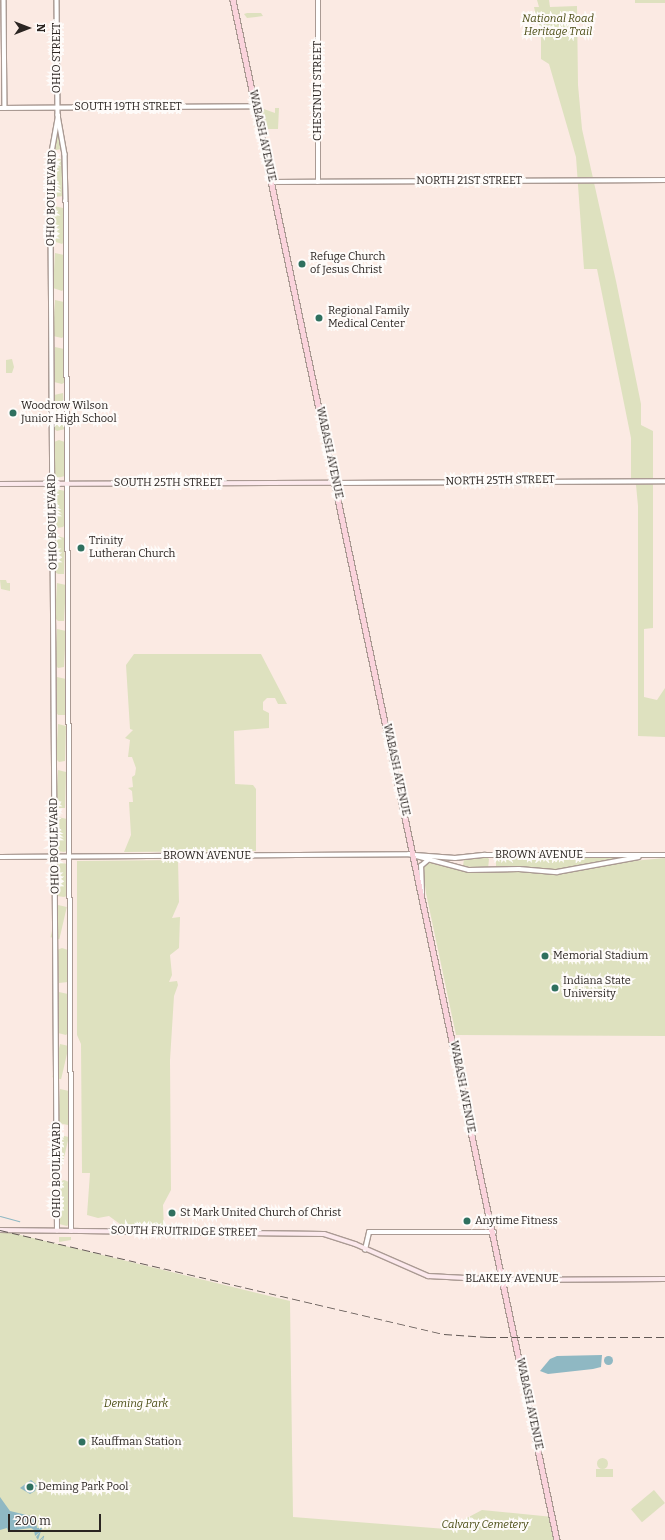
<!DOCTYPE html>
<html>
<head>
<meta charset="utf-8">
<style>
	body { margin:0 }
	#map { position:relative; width:665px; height:1540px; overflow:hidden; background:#fbeae3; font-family:Bitter,serif }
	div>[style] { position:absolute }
	.green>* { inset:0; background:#dee1bf; transform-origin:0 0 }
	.round { border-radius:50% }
	.water>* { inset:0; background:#8fb8c3 }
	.stream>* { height:1px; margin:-0.5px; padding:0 0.5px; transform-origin:0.5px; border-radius:0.5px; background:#8fb8c3 }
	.roads { filter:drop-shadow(1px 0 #aa9a93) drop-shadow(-1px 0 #aa9a93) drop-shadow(0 1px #aa9a93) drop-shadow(0 -1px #aa9a93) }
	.tertiary>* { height:3.5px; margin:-1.75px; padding:0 1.75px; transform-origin:1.75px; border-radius:1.75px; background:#fff }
	.secondary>* { height:4px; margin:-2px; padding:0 2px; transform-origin:2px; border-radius:2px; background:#fce9ed }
	.primary>* { height:4.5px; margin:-2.25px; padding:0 2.25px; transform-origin:2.25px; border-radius:2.25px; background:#fad3dc }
	.rail>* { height:1px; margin-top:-0.5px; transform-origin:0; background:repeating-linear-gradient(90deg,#615854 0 8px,transparent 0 12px) }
	.dots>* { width:11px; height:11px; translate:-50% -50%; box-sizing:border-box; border:2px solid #fefbf9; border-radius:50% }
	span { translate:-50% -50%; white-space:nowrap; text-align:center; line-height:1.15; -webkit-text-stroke:4px #fefbf9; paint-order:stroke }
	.park-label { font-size:11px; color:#4a4c14; font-style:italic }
	.street-label { font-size:11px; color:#2b2522 }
	.poi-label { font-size:11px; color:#2b2522 }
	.left { translate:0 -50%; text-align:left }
	.north { position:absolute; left:8px; top:8px; width:40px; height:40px; -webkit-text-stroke:3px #fefbf9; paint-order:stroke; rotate:90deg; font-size:11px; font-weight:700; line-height:16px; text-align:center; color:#2b2522 }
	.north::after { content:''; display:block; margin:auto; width:14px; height:18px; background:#2b2522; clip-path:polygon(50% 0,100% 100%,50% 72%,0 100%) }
	.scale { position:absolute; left:8px; top:1514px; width:93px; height:18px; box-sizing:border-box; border:2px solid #2b2522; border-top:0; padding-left:5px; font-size:12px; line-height:14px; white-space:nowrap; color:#2b2522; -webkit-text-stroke:3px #fefbf9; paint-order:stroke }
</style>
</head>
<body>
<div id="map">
	<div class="green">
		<div style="clip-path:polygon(537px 0,549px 0,550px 7px,577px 6px,578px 85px,582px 129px,616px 281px,641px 404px,641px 425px,653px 431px,653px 628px,644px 629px,644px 697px,657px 700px,665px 688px,665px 737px,638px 736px,638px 506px,636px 485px,631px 481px,631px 438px,597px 269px,584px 269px,576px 157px,549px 64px,541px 59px,541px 38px,534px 7px,539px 7px)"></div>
		<div style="left:635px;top:0;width:30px;height:3px"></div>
		<div style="clip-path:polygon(247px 13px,261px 13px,263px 16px,247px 18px,244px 14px)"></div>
		<div style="clip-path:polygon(261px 108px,275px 113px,275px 108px,279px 108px,278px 129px,266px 129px)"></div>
		<div style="clip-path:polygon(58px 133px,61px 149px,56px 150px,54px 147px)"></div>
		<div style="clip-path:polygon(61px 159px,63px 164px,64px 196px,55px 197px,52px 194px,52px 160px)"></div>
		<div style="clip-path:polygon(54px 206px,63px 208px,64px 242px,62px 244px,53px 241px)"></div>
		<div style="clip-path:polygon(55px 253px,64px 255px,64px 289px,62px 291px,53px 288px)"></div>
		<div style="clip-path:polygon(55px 300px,64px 302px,64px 336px,62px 338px,53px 336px)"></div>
		<div style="clip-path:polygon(55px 347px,64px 349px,65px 382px,62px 384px,54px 382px)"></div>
		<div style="clip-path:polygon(12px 359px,14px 367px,12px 373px,6px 373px,6px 360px)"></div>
		<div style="clip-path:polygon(63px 393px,65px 429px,57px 431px,54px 429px,54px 395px)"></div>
		<div style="clip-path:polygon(59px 440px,65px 442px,65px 476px,57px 478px,54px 476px,54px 442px)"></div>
		<div style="clip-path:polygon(56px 489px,65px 491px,65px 525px,63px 527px,57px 528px,54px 525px)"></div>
		<div style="clip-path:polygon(57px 536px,65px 538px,64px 574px,58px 574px,55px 572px)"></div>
		<div style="clip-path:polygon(0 580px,6px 580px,7px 583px,10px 583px,10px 591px,1px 589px)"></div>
		<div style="clip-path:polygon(57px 583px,66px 585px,64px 621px,58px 621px,55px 618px)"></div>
		<div style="clip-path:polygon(57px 629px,66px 631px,64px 667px,58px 668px,55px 665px)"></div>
		<div style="clip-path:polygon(134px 654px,261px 654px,287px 704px,278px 704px,275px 698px,267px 698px,263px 702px,263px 710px,269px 713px,269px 728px,234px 731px,235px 784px,253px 785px,256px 789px,256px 851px,124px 852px,131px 835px,129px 802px,133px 802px,132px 791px,128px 788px,133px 787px,132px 777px,135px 775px,136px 768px,132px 757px,128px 757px,130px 740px,125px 738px,133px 730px,130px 729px,126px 665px)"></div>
		<div style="clip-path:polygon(57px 677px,66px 679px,65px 715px,58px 715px,56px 712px)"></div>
		<div style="clip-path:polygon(58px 724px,66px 726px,65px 761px,59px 762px,56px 759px)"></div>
		<div style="clip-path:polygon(58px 770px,66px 772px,65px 808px,59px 808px,56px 805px)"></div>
		<div style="clip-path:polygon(58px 817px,67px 819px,67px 851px,64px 852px,57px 851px)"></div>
		<div style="clip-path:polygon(496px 856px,637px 856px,554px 871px,496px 868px)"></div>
		<div style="clip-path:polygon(487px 857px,489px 859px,488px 869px,463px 866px,464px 859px)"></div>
		<div style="clip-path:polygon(665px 858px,665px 1036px,456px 1035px,426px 893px,423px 870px,426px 862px,431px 861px,479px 872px,518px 870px,558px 874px,622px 862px)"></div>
		<div style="clip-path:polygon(178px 860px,179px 902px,172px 918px,180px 917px,179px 948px,170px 955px,172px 975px,169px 982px,177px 981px,178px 985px,174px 996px,170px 1060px,171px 1190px,163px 1205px,164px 1228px,133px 1228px,120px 1224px,109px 1216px,98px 1218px,87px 1215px,90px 1173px,82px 1173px,81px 1044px,77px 1035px,77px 861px)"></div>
		<div style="clip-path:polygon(58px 862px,67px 864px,67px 896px,64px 897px,57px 896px)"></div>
		<div style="left:58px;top:905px;width:9px;height:33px;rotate:13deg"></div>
		<div style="clip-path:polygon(62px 948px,68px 950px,68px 982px,59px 983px,57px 950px)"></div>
		<div style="clip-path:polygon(59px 992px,68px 994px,68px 1033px,66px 1035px,58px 1033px)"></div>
		<div style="left:60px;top:1044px;width:9px;height:34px;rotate:13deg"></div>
		<div style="clip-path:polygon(60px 1089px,69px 1091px,68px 1125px,58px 1123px)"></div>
		<div style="left:60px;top:1135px;width:9px;height:34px;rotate:13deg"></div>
		<div style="clip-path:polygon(64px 1180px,69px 1182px,70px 1223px,67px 1226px,59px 1224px,59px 1182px)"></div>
		<div style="clip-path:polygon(0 1230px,290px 1301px,293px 1517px,446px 1529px,482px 1510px,553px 1517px,556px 1540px,0 1540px)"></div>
		<div style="clip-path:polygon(59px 1237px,71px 1237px,71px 1240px,59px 1242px)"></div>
		<div class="round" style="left:596.5px;top:1457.5px;width:11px;height:11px"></div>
		<div style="left:596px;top:1469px;width:17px;height:8px"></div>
		<div style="left:654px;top:1490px;width:17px;height:30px;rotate:50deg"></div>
	</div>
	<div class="water">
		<div style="clip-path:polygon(602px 1355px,601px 1367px,593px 1369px,548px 1374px,540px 1371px,550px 1359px,557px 1356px)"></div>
		<div class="round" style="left:603.5px;top:1355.5px;width:9px;height:9px"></div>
		<div style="clip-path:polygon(31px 1480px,37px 1485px,35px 1491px,30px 1494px,20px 1488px)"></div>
		<div style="clip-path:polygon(0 1497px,10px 1511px,35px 1517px,37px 1528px,42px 1528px,38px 1540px,36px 1537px,40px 1532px,35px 1536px,34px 1530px,31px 1528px,8px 1531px,7px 1528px,0 1530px)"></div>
	</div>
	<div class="stream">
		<div style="left:0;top:1216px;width:20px;rotate:15deg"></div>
		<div style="left:39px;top:1540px;width:6px;rotate:-45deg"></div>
		<div style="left:43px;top:1536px;width:4px;rotate:104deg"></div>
	</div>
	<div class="roads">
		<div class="tertiary">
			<div style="left:4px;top:0;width:108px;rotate:89.5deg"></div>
			<div style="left:57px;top:0;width:115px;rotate:89.5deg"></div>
			<div style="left:58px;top:115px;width:40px;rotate:80deg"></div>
			<div style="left:65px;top:154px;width:47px;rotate:88.8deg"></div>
			<div style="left:66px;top:201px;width:1030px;rotate:89.67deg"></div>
			<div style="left:318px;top:0;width:182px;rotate:90deg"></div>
			<div style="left:0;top:108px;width:256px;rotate:-0.4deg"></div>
			<div style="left:272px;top:182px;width:393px;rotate:-0.3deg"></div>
			<div style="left:335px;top:483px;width:330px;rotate:-0.3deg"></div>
			<div style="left:415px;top:855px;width:40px;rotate:4.3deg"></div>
			<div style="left:455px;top:858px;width:30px;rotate:-6deg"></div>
			<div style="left:485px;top:855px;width:180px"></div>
			<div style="left:0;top:857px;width:409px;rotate:-0.4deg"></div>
			<div style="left:409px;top:854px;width:62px;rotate:14.9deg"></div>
			<div style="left:469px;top:870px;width:50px;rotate:-1.1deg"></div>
			<div style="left:519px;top:869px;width:38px;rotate:5deg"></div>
			<div style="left:557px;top:872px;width:83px;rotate:-10.4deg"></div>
			<div style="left:422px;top:893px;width:27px;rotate:-92deg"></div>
			<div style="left:421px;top:866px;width:11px;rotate:-41deg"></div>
			<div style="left:57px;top:1231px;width:1070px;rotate:-90.37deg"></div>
			<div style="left:50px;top:161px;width:46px;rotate:-79.9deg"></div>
			<div style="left:365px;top:1250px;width:18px;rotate:-77deg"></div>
			<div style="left:369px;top:1232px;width:125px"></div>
		</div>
		<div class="secondary">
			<div style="left:0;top:484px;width:335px;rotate:-0.2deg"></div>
			<div style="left:0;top:1230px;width:324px;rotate:0.7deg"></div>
			<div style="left:324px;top:1234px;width:33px;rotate:18deg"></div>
			<div style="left:355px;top:1244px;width:80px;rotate:23.7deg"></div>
			<div style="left:428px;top:1276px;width:76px;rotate:3deg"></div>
			<div style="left:504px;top:1280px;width:161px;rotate:-0.4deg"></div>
		</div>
		<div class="primary">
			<div style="left:233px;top:0;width:1574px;rotate:78.12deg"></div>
		</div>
	</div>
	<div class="rail">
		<div style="left:0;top:1230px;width:456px;rotate:13.2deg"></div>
		<div style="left:444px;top:1334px;width:44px;rotate:3.9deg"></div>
		<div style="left:488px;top:1337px;width:177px"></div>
	</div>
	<div class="dots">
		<div style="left:302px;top:264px;background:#2f705f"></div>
		<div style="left:319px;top:318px;background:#2f705f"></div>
		<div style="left:13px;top:413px;background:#2f705f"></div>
		<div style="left:81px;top:548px;background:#2f705f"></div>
		<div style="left:545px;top:956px;background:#2f705f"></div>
		<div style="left:555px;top:988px;background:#2f705f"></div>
		<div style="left:172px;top:1213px;background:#2f705f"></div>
		<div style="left:467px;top:1221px;background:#2f705f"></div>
		<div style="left:82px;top:1442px;background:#2f705f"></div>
		<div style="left:30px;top:1487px;background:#2f705f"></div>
	</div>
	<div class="park-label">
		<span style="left:558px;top:26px">National Road<br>Heritage Trail</span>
		<span style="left:136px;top:1404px">Deming Park</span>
		<span style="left:485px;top:1525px">Calvary Cemetery</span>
	</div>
	<div class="street-label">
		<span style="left:57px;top:58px;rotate:-90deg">OHIO STREET</span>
		<span style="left:318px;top:91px;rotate:-90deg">CHESTNUT STREET</span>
		<span style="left:128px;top:107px">SOUTH 19TH STREET</span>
		<span style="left:262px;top:136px;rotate:78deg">WABASH AVENUE</span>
		<span style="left:469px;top:181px">NORTH 21ST STREET</span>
		<span style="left:52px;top:198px;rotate:-89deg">OHIO BOULEVARD</span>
		<span style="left:329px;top:453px;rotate:78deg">WABASH AVENUE</span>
		<span style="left:500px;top:481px;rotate:-1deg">NORTH 25TH STREET</span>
		<span style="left:168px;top:483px">SOUTH 25TH STREET</span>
		<span style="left:53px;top:522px;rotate:-91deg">OHIO BOULEVARD</span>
		<span style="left:396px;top:770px;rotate:78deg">WABASH AVENUE</span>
		<span style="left:55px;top:846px;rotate:-91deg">OHIO BOULEVARD</span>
		<span style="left:539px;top:855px">BROWN AVENUE</span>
		<span style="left:207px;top:856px">BROWN AVENUE</span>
		<span style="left:462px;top:1087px;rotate:79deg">WABASH AVENUE</span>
		<span style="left:57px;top:1170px;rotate:-90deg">OHIO BOULEVARD</span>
		<span style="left:184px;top:1232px;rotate:1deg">SOUTH FRUITRIDGE STREET</span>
		<span style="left:512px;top:1279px">BLAKELY AVENUE</span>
		<span style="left:529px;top:1404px;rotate:78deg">WABASH AVENUE</span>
	</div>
	<div class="poi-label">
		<span class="left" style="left:310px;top:264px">Refuge Church<br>of Jesus Christ</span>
		<span class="left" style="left:328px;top:318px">Regional Family<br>Medical Center</span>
		<span class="left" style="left:21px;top:413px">Woodrow Wilson<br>Junior High School</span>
		<span class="left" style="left:89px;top:548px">Trinity<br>Lutheran Church</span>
		<span class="left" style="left:553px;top:956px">Memorial Stadium</span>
		<span class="left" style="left:563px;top:988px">Indiana State<br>University</span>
		<span class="left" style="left:180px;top:1213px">St Mark United Church of Christ</span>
		<span class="left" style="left:475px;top:1221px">Anytime Fitness</span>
		<span class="left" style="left:91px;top:1442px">Kauffman Station</span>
		<span class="left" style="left:38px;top:1487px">Deming Park Pool</span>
	</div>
	<div class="north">N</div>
	<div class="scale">200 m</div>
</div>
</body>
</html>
